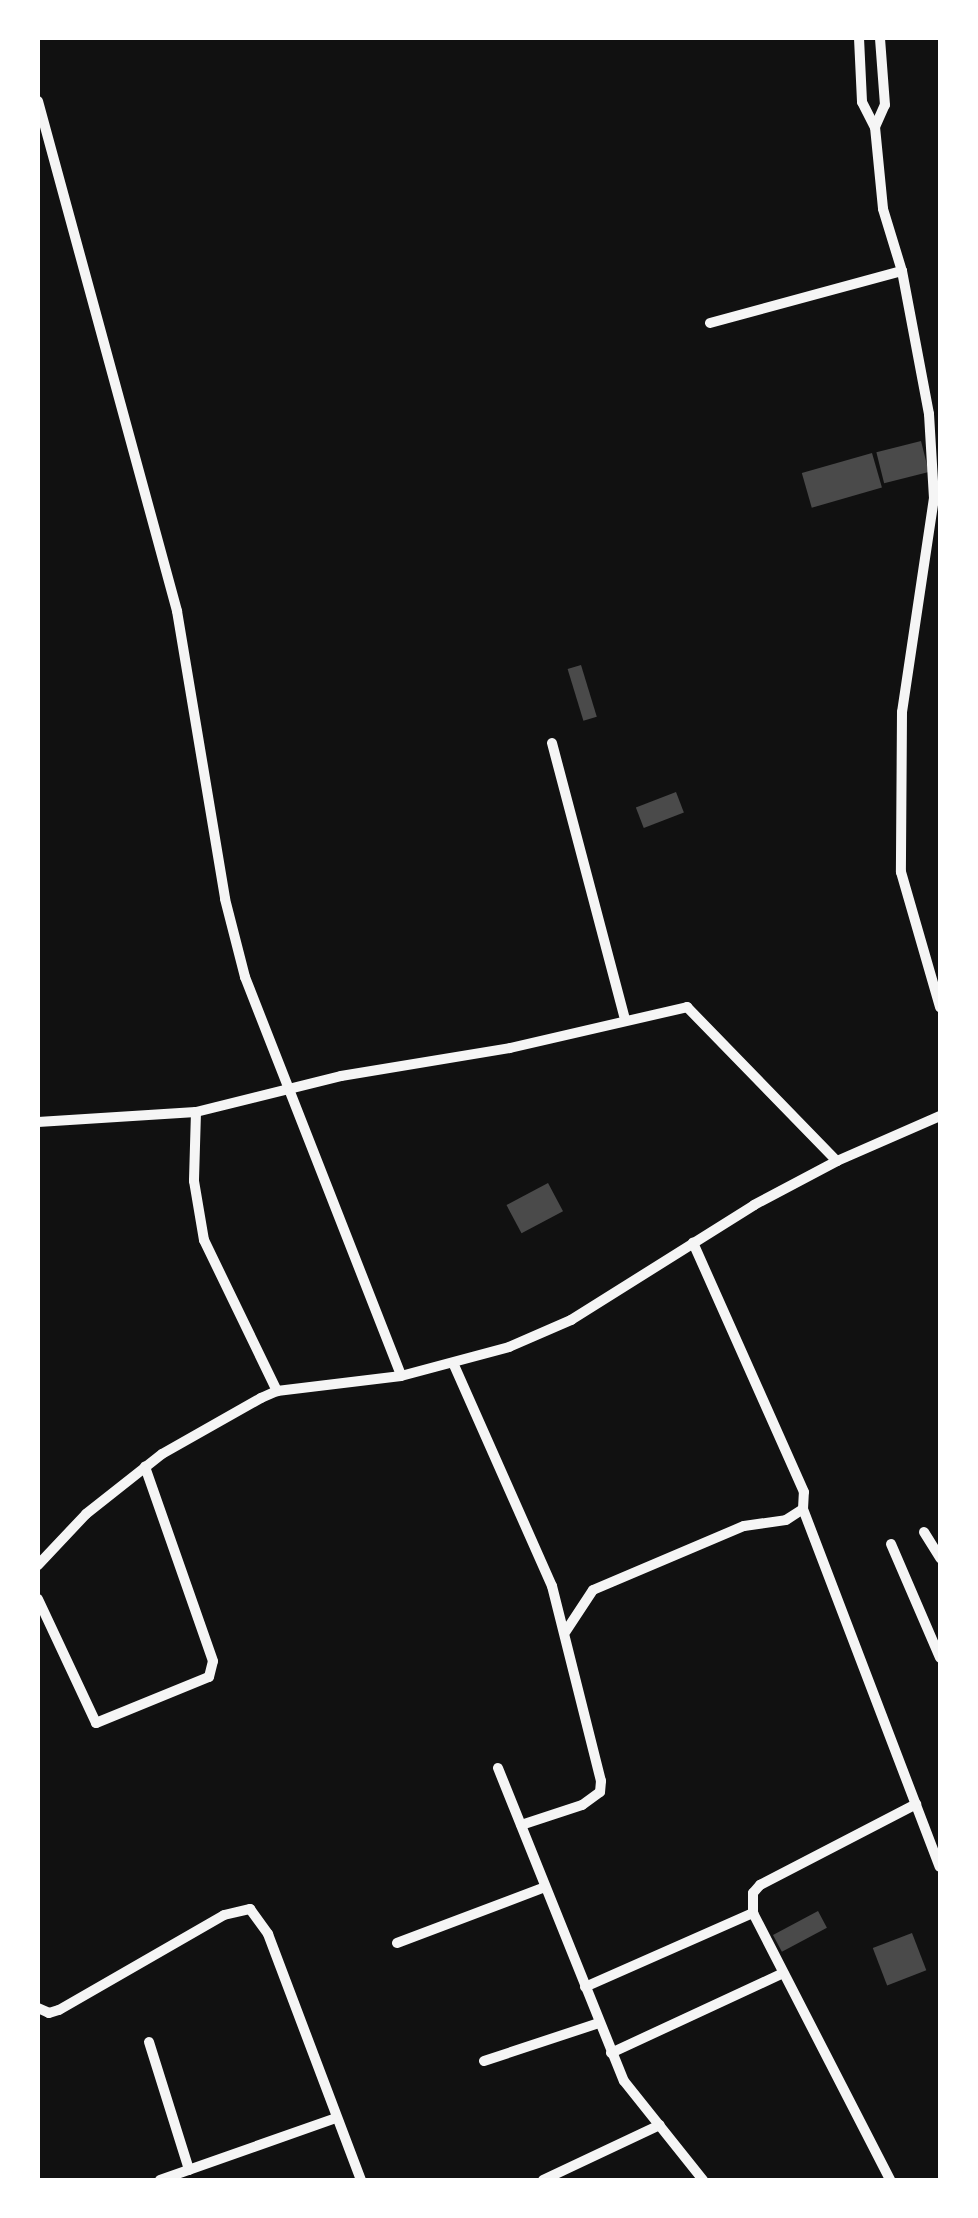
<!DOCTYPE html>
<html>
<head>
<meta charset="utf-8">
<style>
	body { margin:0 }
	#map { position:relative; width:978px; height:2218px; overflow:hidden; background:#111; font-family:Signika,sans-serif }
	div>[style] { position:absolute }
	.building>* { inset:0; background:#4a4a4a; transform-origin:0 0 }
	.minor>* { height:10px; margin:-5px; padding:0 5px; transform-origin:5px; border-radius:5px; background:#f5f5f5 }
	span { translate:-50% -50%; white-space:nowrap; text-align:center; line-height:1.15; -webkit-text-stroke:8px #fff; paint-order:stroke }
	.frame { position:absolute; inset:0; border:40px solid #fff; pointer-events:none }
</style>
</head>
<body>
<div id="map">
	<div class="building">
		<div style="left:921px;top:441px;width:32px;height:46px;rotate:76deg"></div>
		<div style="left:872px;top:453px;width:36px;height:73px;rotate:74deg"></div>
		<div style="left:581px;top:665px;width:54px;height:14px;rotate:73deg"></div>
		<div style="left:676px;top:792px;width:22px;height:43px;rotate:69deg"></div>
		<div style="left:548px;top:1183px;width:32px;height:47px;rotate:62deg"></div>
		<div style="left:818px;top:1911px;width:19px;height:51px;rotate:62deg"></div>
		<div style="left:912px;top:1933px;width:40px;height:42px;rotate:69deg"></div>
	</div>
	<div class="minor">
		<div style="left:859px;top:38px;width:64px;rotate:87.3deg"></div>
		<div style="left:862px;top:102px;width:28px;rotate:63deg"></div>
		<div style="left:875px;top:127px;width:82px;rotate:84.4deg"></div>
		<div style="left:883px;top:209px;width:65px;rotate:73deg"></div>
		<div style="left:902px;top:271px;width:146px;rotate:79.3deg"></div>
		<div style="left:929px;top:414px;width:84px;rotate:86.6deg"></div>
		<div style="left:934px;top:498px;width:216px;rotate:98.5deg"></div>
		<div style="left:902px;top:712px;width:160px;rotate:90.4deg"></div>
		<div style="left:901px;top:872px;width:141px;rotate:73.9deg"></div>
		<div style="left:38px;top:101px;width:529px;rotate:74.75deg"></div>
		<div style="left:177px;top:611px;width:292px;rotate:80.5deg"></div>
		<div style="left:225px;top:899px;width:81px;rotate:75.6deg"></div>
		<div style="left:245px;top:977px;width:428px;rotate:68.6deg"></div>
		<div style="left:875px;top:127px;width:24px;rotate:-66deg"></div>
		<div style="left:885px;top:105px;width:67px;rotate:-94.3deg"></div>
		<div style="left:710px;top:323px;width:199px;rotate:-15.2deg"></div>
		<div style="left:552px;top:743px;width:285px;rotate:75.2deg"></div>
		<div style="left:196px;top:1112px;width:69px;rotate:91.7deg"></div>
		<div style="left:194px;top:1181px;width:60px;rotate:80.4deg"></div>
		<div style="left:204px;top:1240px;width:168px;rotate:64.2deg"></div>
		<div style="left:38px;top:1122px;width:158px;rotate:-3.6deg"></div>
		<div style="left:196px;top:1112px;width:149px;rotate:-13.9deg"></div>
		<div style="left:341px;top:1076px;width:171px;rotate:-9.4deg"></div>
		<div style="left:510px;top:1048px;width:182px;rotate:-13deg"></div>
		<div style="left:687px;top:1007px;width:215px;rotate:45.8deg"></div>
		<div style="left:454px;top:1365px;width:242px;rotate:66.1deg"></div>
		<div style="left:552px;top:1586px;width:201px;rotate:75.9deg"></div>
		<div style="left:601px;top:1781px;width:11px;rotate:95deg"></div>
		<div style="left:600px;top:1792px;width:22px;rotate:144deg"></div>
		<div style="left:582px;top:1805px;width:64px;rotate:161.8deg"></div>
		<div style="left:803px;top:1509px;width:383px;rotate:69.1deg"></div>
		<div style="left:924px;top:1532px;width:31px;rotate:58deg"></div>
		<div style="left:891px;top:1544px;width:124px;rotate:66.7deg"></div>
		<div style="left:38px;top:1565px;width:70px;rotate:-46.7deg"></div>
		<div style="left:86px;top:1514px;width:97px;rotate:-38.3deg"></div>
		<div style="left:162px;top:1454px;width:114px;rotate:-29.5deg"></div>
		<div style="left:261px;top:1398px;width:17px;rotate:-24deg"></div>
		<div style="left:277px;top:1391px;width:125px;rotate:-6.9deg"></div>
		<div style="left:401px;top:1376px;width:112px;rotate:-15deg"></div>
		<div style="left:509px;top:1347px;width:68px;rotate:-23.5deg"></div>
		<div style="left:571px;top:1320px;width:216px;rotate:-32.1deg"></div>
		<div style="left:754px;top:1205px;width:94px;rotate:-27.9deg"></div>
		<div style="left:837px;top:1161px;width:112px;rotate:-23.6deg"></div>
		<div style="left:38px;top:1599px;width:137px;rotate:64.9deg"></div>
		<div style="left:96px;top:1723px;width:122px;rotate:-22.2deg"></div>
		<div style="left:209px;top:1677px;width:16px;rotate:-76deg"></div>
		<div style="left:213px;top:1661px;width:206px;rotate:-109.3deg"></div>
		<div style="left:566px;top:1631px;width:49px;rotate:-56.6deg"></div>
		<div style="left:593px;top:1590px;width:164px;rotate:-23deg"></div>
		<div style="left:744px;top:1526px;width:42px;rotate:-8.1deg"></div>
		<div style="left:786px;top:1520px;width:20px;rotate:-33deg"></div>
		<div style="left:803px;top:1509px;width:17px;rotate:-87deg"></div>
		<div style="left:804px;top:1492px;width:273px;rotate:-114deg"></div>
		<div style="left:498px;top:1768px;width:337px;rotate:68.1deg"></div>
		<div style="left:624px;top:2081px;width:127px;rotate:51.4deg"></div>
		<div style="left:753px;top:1913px;width:300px;rotate:62.8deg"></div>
		<div style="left:397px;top:1943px;width:158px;rotate:-20.7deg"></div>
		<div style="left:585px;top:1987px;width:184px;rotate:-23.8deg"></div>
		<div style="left:753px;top:1913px;width:20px;rotate:-90deg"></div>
		<div style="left:753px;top:1893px;width:11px;rotate:-49deg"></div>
		<div style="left:760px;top:1885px;width:176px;rotate:-27.4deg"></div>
		<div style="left:38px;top:2008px;width:12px;rotate:24deg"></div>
		<div style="left:49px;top:2013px;width:10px;rotate:-17deg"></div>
		<div style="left:59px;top:2010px;width:190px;rotate:-29.9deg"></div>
		<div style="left:224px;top:1915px;width:27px;rotate:-13deg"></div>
		<div style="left:250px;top:1909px;width:31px;rotate:54deg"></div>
		<div style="left:268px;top:1934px;width:263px;rotate:69.3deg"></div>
		<div style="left:149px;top:2042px;width:134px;rotate:72.6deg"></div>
		<div style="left:611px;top:2053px;width:190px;rotate:-24.9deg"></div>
		<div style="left:484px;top:2061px;width:121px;rotate:-18.3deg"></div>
		<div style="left:160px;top:2180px;width:187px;rotate:-19.4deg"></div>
		<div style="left:543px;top:2180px;width:129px;rotate:-25.2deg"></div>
	</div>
	<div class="frame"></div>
</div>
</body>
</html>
